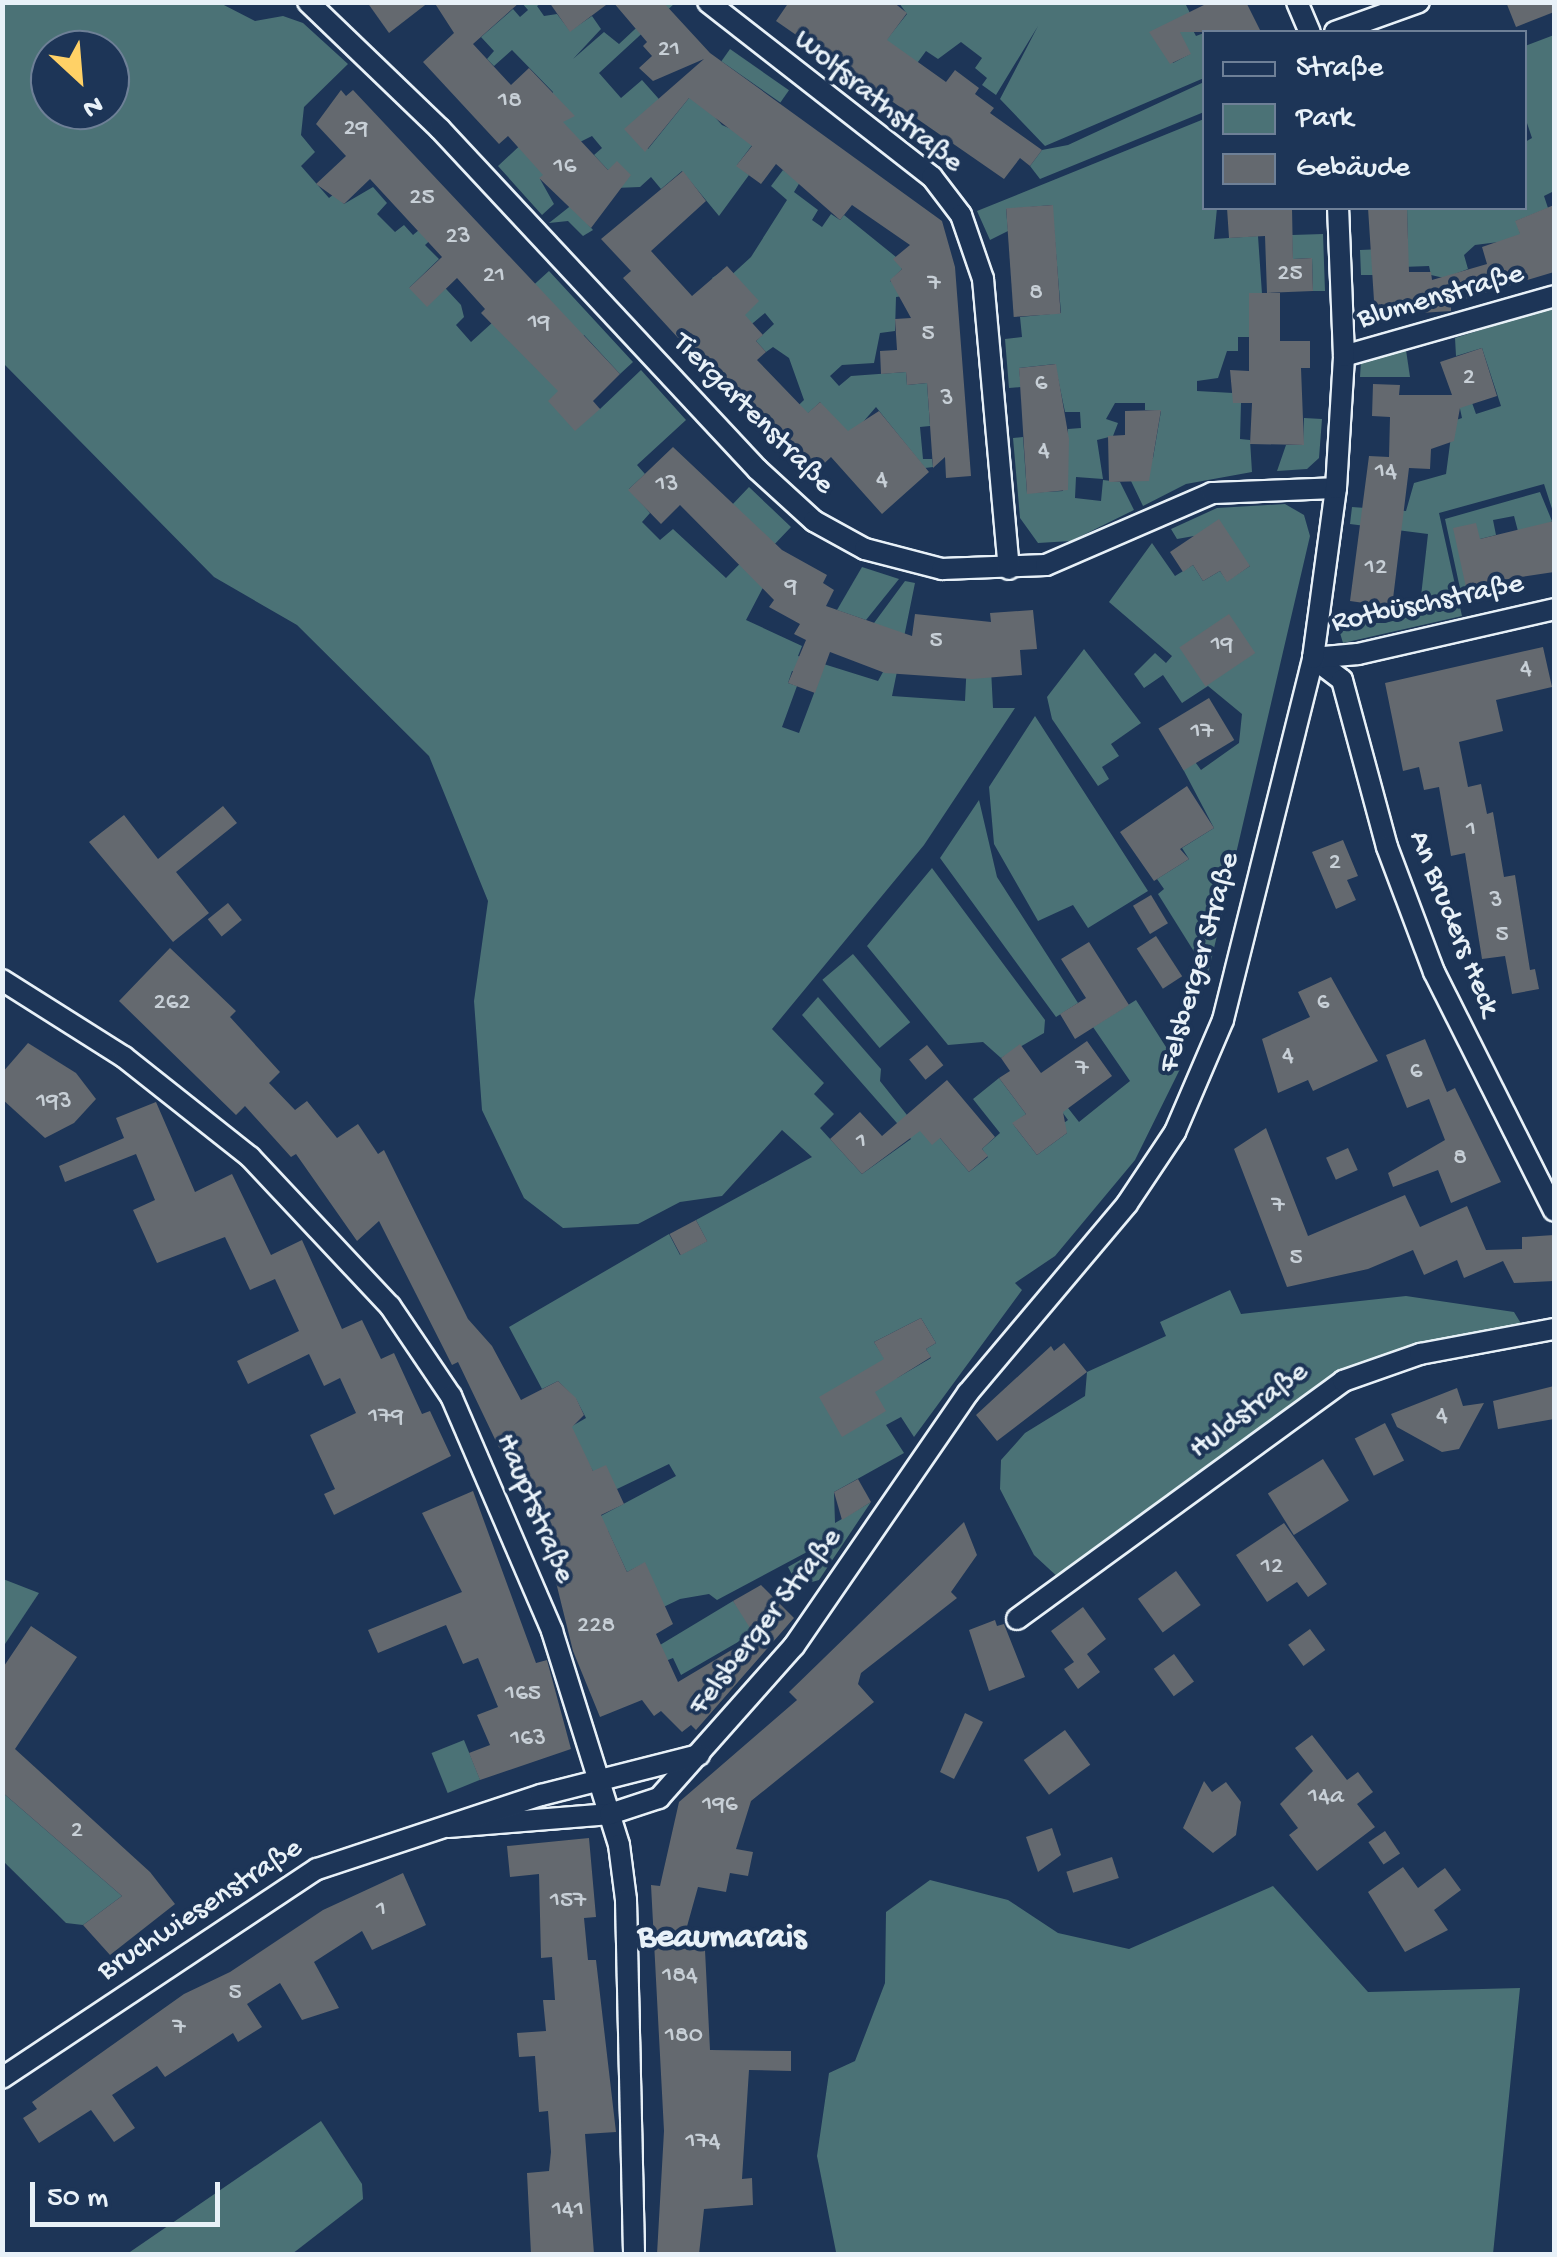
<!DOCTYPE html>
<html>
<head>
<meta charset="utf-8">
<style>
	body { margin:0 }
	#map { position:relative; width:1557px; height:2257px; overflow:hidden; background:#1d3557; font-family:"Gochi Hand",sans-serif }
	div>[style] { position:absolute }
	.green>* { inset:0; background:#4b7276; transform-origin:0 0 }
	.building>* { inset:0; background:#64696f; transform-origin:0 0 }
	.roads { filter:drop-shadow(2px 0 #e8f1f8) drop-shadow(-2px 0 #e8f1f8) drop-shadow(0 2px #e8f1f8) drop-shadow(0 -2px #e8f1f8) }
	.street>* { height:20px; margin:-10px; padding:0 10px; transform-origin:10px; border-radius:10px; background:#1d3557 }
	span { translate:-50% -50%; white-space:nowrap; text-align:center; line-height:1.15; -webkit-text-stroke:8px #1d3557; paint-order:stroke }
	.number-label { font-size:25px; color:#c7cfd6 }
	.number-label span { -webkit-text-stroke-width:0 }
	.street-label { font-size:30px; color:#e8f1f8 }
	.quarter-label { font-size:35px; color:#e8f1f8; font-weight:700 }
	.frame { position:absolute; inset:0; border:5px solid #e8f1f8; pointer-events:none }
	.legend { position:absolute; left:1202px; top:30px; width:325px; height:180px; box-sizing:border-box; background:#1d3557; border:2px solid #6e8097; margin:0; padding:12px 18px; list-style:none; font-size:30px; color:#e8f1f8 }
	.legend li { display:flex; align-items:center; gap:20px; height:50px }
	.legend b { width:50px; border:2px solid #6e8097 }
	.north { position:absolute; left:30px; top:30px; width:100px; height:100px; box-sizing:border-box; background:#1d3557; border:2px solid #6e8097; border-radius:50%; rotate:154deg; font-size:28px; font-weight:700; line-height:40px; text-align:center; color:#e8f1f8 }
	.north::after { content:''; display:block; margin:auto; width:35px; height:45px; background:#ffd166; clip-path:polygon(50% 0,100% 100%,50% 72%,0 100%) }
	.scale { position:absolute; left:30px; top:2182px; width:190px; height:45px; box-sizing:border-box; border:5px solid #e8f1f8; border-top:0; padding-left:12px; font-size:30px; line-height:35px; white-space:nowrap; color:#e8f1f8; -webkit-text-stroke:8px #1d3557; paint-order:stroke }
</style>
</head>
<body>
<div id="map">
	<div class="green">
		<div style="clip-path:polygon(evenodd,2px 3px,220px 3px,255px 21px,283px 16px,303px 23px,348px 64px,304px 107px,301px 135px,315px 152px,301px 166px,329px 198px,334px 194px,344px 204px,373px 187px,387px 203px,377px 214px,395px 232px,404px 225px,413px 235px,426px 224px,436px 235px,425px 245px,439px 259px,409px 288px,434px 276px,461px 305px,464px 317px,456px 325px,471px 342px,549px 271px,633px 362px,620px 374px,584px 335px,548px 380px,600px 409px,641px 370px,686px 420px,637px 465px,645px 474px,629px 489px,650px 513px,642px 522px,660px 540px,673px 529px,726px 578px,766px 537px,731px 506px,749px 487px,791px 527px,771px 548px,781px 553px,746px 620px,802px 646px,798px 656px,878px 681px,883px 672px,874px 623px,905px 581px,915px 583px,892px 696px,965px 701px,967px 660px,991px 669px,993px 708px,1015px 708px,924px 845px,772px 1029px,824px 1083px,814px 1094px,834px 1114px,820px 1128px,862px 1174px,911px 1139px,802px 1015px,818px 997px,881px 1069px,880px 1081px,907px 1115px,940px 1138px,969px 1172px,988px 1157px,982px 1149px,1000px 1133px,973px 1099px,999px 1078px,1026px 1114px,1013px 1124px,1037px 1155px,1067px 1133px,1061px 1125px,1068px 1120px,1041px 1083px,1046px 1080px,1079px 1122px,1130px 1081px,1093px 1027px,1136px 1000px,1180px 1069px,1135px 1160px,1055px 1256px,1015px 1283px,1022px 1290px,914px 1437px,901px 1417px,886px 1425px,904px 1453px,834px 1492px,835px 1523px,871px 1502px,819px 1580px,798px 1586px,788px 1567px,816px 1551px,807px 1552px,717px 1600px,709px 1594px,680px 1599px,651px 1613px,645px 1563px,627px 1572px,608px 1531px,580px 1527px,676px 1476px,669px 1464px,617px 1489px,593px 1471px,567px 1429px,586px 1418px,576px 1399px,558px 1381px,542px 1389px,509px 1327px,669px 1234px,680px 1255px,707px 1241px,696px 1220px,812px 1157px,782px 1130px,722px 1196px,680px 1202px,638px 1224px,563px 1228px,524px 1198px,482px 1110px,474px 1001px,488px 901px,429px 756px,297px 625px,214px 577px,3px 363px,2px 3px,50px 50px,110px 50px,110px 110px,50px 110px,50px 50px,2px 3px,792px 671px,819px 680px,799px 733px,782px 727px,797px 686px,788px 683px,792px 671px,2px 3px,921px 1318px,936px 1343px,926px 1349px,931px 1358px,897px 1378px,874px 1342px,921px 1318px)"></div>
		<div style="clip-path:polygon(522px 3px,542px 3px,537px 6px,544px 16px,557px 14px,570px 31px,592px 16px,601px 29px,573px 59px,604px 32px,619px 44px,663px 3px,675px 3px,599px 73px,621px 98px,642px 80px,666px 107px,639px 138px,648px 149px,693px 93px,722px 125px,756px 140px,737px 165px,749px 175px,719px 216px,682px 171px,661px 189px,651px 177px,640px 187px,615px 188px,577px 212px,593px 230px,583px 236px,568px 221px,549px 223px,617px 169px,608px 170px,594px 155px,602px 148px,592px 136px,580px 142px,540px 179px,554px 204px,542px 215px,498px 166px,544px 123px,553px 92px,512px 50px,494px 66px,487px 59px,494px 51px,481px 37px,513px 9px,520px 17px,528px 10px)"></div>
		<div style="clip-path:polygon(899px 3px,1185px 3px,1190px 13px,1156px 31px,1173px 63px,1190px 54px,1176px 25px,1187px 19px,1196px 36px,1204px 33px,1204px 78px,1045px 146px,1000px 99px,1038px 26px,996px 95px,982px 85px,987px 78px,975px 68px,982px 58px,961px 42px,938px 59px,926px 51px,915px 66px,884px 43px,907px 14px)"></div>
		<div style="clip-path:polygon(1554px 35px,1554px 191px,1544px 196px,1548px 208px,1516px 221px,1522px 239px,1475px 245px,1464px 255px,1468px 269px,1444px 278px,1431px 275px,1429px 266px,1375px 268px,1375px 275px,1361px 275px,1360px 250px,1408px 248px,1407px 208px,1524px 208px,1525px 142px,1532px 138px,1525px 117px,1525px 46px)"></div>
		<div style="left:730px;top:49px;width:72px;height:15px;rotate:35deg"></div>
		<div style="clip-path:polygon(1204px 82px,1204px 112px,1040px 179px,1030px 166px,1042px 150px,1068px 145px)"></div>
		<div style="clip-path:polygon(1204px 119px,1204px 208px,1217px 208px,1214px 239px,1258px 236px,1265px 337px,1238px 337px,1238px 351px,1227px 351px,1218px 378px,1197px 381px,1197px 391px,1233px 393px,1233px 403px,1241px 403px,1240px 439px,1250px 440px,1252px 472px,1186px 484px,1143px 506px,1131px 481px,1153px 458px,1161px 411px,1145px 410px,1145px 403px,1115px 403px,1106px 419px,1118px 423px,1113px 436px,1097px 440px,1103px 479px,1076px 477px,1075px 498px,1101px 501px,1103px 480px,1120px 482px,1134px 510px,1071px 541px,1038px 543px,1020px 518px,1013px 438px,1023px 437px,1027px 493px,1063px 491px,1068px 429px,1081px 428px,1080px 412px,1065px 412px,1055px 364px,1019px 368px,1021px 387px,1009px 388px,1005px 339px,1022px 337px,1020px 317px,1061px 313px,1052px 205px,1006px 209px,1008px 231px,990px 240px,977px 211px)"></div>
		<div style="clip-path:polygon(783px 170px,800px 182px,794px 192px,818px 210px,812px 220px,822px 227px,831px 214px,840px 220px,844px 215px,896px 257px,902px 269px,890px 281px,913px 295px,896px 297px,895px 331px,880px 333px,874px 363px,842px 365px,830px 376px,839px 386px,851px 376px,906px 372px,907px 385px,927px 383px,930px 426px,920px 427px,923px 459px,932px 459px,933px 467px,925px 468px,876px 407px,844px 444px,820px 402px,781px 439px,774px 429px,804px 400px,789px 358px,773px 347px,766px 352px,756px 341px,774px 324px,765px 313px,747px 328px,712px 278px,720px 273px,727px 279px,751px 257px,787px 200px,771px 186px)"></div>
		<div style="clip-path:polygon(1323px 234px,1325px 291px,1313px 291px,1312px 258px,1293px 259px,1292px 235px)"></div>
		<div style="clip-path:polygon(1554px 307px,1554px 515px,1544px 484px,1439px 513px,1462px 616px,1343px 643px,1337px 623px,1385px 623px,1419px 614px,1428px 534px,1350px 524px,1352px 507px,1406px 511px,1414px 483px,1446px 474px,1453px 421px,1462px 418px,1459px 404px,1471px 400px,1476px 414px,1501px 406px,1482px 348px,1456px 356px,1455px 338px)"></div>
		<div style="clip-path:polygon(1406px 350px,1410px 377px,1360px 377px,1361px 361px)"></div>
		<div style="clip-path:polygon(1304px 418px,1322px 419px,1319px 458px,1307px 469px,1277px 471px,1286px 445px,1303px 445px)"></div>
		<div style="clip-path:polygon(1540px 492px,1552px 521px,1524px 554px,1514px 516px,1493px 520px,1496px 535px,1480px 539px,1467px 592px,1461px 593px,1445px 519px)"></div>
		<div style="clip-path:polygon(1285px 504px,1304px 515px,1310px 536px,1208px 974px,1158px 894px,1164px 889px,1157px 879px,1189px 859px,1182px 848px,1214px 828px,1173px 750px,1182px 744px,1201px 770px,1239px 743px,1242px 714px,1208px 686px,1182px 703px,1163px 675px,1144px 688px,1134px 674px,1155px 653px,1166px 663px,1172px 656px,1109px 602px,1152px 543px,1175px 576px,1193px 565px,1203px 581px,1220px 571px,1227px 581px,1250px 566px,1194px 536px,1177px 539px,1171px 529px,1217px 508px)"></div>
		<div style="clip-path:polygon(862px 567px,899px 579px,866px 620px,837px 610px)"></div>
		<div style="clip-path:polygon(1084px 649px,1141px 723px,1111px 744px,1119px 756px,1102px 767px,1109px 779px,1098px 786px,1052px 719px,1047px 697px)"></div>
		<div style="clip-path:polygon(1035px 716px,1148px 891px,1088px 928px,1073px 905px,1038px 921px,994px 844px,989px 787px)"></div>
		<div style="clip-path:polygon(979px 800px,997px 877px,1078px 1003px,1056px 1017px,940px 858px)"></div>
		<div style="clip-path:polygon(932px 868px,1045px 1020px,1044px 1033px,1001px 1058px,983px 1042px,948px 1045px,867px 946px)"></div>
		<div style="left:853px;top:954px;width:89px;height:40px;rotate:50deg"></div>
		<div style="clip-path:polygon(1230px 1290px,1241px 1314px,1406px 1296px,1514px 1312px,1522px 1325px,1375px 1358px,1339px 1373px,1061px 1580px,1034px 1555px,1000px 1489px,1001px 1460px,1025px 1433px,1085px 1396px,1087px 1372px,1166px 1336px,1160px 1322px)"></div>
		<div style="clip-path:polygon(3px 1579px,39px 1593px,3px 1647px)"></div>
		<div style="clip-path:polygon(733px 1601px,757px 1631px,681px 1675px,673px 1658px,663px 1662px,655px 1648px)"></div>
		<div style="left:464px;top:1740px;width:43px;height:35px;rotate:68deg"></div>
		<div style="clip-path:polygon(2px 1792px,122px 1896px,83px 1925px,66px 1923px,3px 1861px)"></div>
		<div style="clip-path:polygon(930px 1880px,1008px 1900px,1058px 1933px,1129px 1949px,1273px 1886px,1368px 1992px,1520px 1988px,1493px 2254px,836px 2252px,817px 2156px,829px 2073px,855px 2061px,885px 1983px,886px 1912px)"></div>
		<div style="clip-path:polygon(321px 2121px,362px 2184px,363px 2199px,292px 2254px,127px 2254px)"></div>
	</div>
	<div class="building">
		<div style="clip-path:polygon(367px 2px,429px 2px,389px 33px)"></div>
		<div style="clip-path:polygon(434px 2px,520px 2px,473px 44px,511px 85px,529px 68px,575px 116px,563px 122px,608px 170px,617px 161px,631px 175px,591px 228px,539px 178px,543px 175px,508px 136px,499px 144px,423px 62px,454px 33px)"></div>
		<div style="clip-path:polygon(549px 2px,610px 2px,570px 32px)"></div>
		<div style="clip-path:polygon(613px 2px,663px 2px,710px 53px,942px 221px,955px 267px,971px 476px,946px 478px,945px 457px,933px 468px,927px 383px,907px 385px,906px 372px,881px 374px,880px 351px,897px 350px,895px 319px,911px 318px,890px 280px,902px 269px,893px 259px,910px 245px,852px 205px,840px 220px,776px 164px,761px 184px,736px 166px,752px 146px,689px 98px,645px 152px,624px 129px,704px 59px,653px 81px,639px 68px,652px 56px,643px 46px,647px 42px)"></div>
		<div style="clip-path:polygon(789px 2px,893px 2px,907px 13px,887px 40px,946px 82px,955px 70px,979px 88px,975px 94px,994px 108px,990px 113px,1042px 150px,1030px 166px,1020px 158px,1004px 179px,776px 21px)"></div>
		<div style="clip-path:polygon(1210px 2px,1246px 2px,1261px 32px,1180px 32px,1191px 54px,1170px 64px,1149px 32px)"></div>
		<div style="clip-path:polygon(1506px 2px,1554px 2px,1554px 12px,1516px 27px)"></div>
		<div style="clip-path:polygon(341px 90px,346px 96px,353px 90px,620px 374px,593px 401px,600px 409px,575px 431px,548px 401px,558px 391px,481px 313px,485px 309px,457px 278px,427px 307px,409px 288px,442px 257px,370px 179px,344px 204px,316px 184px,346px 156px,316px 124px)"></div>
		<div style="clip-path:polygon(683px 171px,706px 201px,651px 251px,692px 296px,727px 266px,759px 301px,745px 315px,763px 335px,756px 341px,766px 352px,757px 360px,808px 413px,820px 402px,848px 431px,879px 411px,929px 472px,882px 514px,831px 457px,814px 473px,764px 421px,759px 426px,623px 278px,631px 271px,601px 239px)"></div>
		<div style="left:1053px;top:205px;width:109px;height:47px;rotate:86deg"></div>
		<div style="clip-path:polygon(1554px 205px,1554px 272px,1451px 303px,1451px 311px,1375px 316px,1368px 208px,1407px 208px,1409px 272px,1431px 272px,1432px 280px,1487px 264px,1482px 247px,1520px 234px,1515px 221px)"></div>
		<div style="clip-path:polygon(1227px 208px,1292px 208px,1293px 259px,1312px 258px,1313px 291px,1267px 293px,1265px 236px,1229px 238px)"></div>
		<div style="clip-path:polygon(1249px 293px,1280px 293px,1280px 341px,1310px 341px,1310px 368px,1301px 368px,1304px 445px,1250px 444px,1252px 403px,1233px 403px,1230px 370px,1249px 371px)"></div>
		<div style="clip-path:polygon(1482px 348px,1497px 396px,1460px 408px,1454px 441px,1431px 449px,1430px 469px,1409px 468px,1392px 607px,1350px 601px,1369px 456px,1389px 457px,1390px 417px,1372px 416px,1373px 384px,1400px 385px,1399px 395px,1452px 395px,1440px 362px)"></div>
		<div style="clip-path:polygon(1056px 364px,1069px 439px,1068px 490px,1027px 494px,1019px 368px)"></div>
		<div style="clip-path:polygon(1161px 410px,1149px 481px,1109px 482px,1108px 436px,1125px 435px,1125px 411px)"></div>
		<div style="clip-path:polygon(673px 447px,782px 550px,827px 575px,823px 583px,834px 590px,826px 606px,912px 636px,915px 614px,991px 622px,990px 613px,1033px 610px,1037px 649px,1020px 650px,1022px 675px,972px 679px,885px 673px,830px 652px,815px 693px,788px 683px,806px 640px,794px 634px,800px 624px,769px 607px,774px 600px,680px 505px,661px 524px,628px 490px)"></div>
		<div style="clip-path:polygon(1219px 519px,1250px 566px,1227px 582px,1220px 571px,1203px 581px,1193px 565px,1183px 572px,1170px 552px)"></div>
		<div style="clip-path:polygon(1554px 521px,1554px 572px,1489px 582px,1467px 592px,1453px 528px,1476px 523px,1480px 539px)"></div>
		<div style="left:1229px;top:614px;width:47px;height:60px;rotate:56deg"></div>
		<div style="clip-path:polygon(1543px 647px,1552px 687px,1496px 700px,1503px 731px,1459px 742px,1468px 787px,1481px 784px,1487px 814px,1493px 812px,1504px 877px,1515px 875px,1530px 970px,1535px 969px,1539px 989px,1512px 994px,1505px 956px,1482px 959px,1465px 853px,1451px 856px,1439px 787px,1424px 790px,1419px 767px,1403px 771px,1385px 683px)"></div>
		<div style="left:1209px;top:698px;width:49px;height:59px;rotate:59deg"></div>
		<div style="clip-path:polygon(1187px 786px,1214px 828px,1180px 849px,1189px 859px,1154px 881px,1120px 832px)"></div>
		<div style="clip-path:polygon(223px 806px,237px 823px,176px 872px,209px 913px,173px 942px,89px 842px,124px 815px,158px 859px)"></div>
		<div style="clip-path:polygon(1343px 840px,1358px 876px,1347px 880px,1356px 900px,1336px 909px,1312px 852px)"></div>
		<div style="left:1151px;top:895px;width:33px;height:21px;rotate:59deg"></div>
		<div style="left:228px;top:903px;width:22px;height:26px;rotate:51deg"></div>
		<div style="left:1156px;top:936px;width:48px;height:23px;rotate:57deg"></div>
		<div style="clip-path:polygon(1089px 942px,1129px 1005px,1075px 1039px,1060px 1014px,1086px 998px,1061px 959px)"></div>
		<div style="clip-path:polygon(170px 948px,236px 1011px,230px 1017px,280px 1072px,269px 1083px,295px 1110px,307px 1101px,337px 1138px,358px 1124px,378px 1154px,384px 1150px,468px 1319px,492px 1346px,521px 1400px,558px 1381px,576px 1398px,584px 1415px,572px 1427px,593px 1471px,606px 1465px,624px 1504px,601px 1515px,627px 1572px,645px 1562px,673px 1624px,656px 1634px,678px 1682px,755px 1636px,733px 1601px,761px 1585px,794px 1618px,696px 1730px,691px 1725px,682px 1732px,661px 1711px,654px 1716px,642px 1700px,600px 1717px,573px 1651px,548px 1550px,458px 1362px,452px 1365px,379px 1221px,357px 1241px,296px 1154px,291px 1157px,245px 1106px,236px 1115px,119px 1001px)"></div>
		<div style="clip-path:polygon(1331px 977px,1378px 1061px,1313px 1091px,1308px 1080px,1278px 1093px,1262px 1039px,1310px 1017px,1298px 992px)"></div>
		<div style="clip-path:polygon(1425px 1039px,1447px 1092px,1455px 1088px,1501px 1182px,1451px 1203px,1438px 1170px,1393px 1187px,1388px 1173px,1445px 1140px,1429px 1099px,1407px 1108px,1386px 1055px)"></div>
		<div style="clip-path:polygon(1087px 1041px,1112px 1076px,1063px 1112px,1067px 1133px,1037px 1155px,1012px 1123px,1026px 1114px,999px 1078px,1010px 1071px,1001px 1058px,1020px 1044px,1041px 1073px)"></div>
		<div style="clip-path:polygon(28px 1043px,76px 1073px,96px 1099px,74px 1123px,45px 1138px,2px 1099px,2px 1073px)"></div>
		<div style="left:927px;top:1045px;width:26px;height:23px;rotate:51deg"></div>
		<div style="clip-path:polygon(947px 1080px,995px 1137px,982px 1149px,988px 1156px,969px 1172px,940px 1138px,932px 1145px,920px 1131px,862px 1174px,830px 1139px,860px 1112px,882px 1136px)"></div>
		<div style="clip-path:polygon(156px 1102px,195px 1192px,232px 1174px,271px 1255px,302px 1240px,342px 1329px,362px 1320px,381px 1359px,394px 1353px,422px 1414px,430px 1411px,451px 1456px,334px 1515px,324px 1494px,335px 1489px,310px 1435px,356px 1413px,340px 1378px,324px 1386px,309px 1354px,248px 1384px,237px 1361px,299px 1331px,275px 1279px,250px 1290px,225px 1237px,157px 1263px,133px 1210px,155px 1200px,136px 1154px,65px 1182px,59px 1166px,124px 1138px,116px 1118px)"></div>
		<div style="clip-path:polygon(1266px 1128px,1308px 1236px,1405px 1195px,1420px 1227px,1467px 1206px,1486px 1250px,1522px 1249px,1522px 1237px,1554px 1235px,1554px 1281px,1514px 1283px,1503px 1261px,1464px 1278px,1457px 1260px,1424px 1275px,1413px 1250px,1368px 1269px,1287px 1287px,1234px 1149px)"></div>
		<div style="left:1348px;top:1148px;width:24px;height:24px;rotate:66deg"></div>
		<div style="left:696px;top:1220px;width:24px;height:30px;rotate:62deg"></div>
		<div style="clip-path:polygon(921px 1318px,936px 1343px,926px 1349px,931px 1357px,875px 1392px,886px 1411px,842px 1437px,819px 1397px,884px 1359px,874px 1342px)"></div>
		<div style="clip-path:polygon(1064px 1343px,1087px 1372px,997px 1441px,976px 1415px,1051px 1346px,1054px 1351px)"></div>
		<div style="clip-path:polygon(1554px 1386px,1554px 1419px,1498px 1429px,1493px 1401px)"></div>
		<div style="clip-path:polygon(1457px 1388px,1463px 1406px,1484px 1403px,1459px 1449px,1442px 1452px,1397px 1427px,1391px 1414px)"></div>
		<div style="left:1385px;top:1423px;width:42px;height:34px;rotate:63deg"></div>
		<div style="left:1323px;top:1459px;width:49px;height:65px;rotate:58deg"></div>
		<div style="clip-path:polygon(858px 1479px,871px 1502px,842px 1520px,834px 1492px)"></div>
		<div style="clip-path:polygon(473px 1491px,536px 1663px,547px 1660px,571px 1749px,480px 1780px,469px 1753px,490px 1745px,477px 1715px,498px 1707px,478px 1658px,463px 1664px,446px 1625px,378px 1653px,368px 1630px,462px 1592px,422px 1513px)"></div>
		<div style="clip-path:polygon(964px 1522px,977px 1555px,951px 1592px,957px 1598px,861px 1673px,858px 1684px,874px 1702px,751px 1801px,736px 1849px,753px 1852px,748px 1876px,730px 1873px,726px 1892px,698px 1887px,686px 1930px,704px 1930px,710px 2050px,791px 2051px,791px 2071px,749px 2070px,742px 2179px,752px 2178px,753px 2205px,704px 2209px,699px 2254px,657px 2254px,664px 2131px,651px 1885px,660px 1886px,679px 1802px,797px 1700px,789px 1692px)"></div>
		<div style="clip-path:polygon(1284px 1523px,1327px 1584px,1308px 1597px,1297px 1582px,1267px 1602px,1236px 1555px)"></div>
		<div style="left:1176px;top:1571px;width:42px;height:47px;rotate:54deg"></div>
		<div style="clip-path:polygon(1083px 1607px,1106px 1639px,1087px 1654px,1100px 1672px,1078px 1689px,1064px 1669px,1074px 1662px,1051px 1631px)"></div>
		<div style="clip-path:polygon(995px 1620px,997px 1626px,1004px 1624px,1025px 1677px,989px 1691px,969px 1630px)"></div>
		<div style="clip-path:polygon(31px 1626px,77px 1657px,15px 1749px,150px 1872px,175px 1904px,110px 1955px,83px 1925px,122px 1896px,2px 1792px,2px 1669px)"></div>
		<div style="left:1310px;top:1629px;width:26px;height:27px;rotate:54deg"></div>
		<div style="left:1174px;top:1654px;width:34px;height:25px;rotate:54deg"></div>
		<div style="clip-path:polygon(965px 1713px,983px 1722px,954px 1779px,940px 1772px)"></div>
		<div style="left:1065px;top:1730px;width:43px;height:51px;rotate:54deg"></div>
		<div style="clip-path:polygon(1312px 1735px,1347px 1780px,1358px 1772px,1373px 1792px,1357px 1804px,1375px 1827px,1317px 1871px,1289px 1835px,1298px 1828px,1280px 1804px,1313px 1771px,1295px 1748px)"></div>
		<div style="clip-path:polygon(1204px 1781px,1212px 1792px,1226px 1782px,1241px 1802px,1236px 1835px,1213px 1853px,1183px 1828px)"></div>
		<div style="clip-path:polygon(1052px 1828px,1061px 1855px,1038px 1872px,1026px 1837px)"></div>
		<div style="left:1385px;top:1831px;width:27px;height:20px;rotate:56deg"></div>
		<div style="clip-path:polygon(589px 1838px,596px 1917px,584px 1918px,588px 1960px,596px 1960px,616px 2132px,585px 2134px,594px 2254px,531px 2254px,527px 2173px,549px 2171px,551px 2152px,548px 2111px,539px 2112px,535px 2056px,519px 2057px,517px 2033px,546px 2031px,543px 2000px,555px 2000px,552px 1957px,541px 1958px,539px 1874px,510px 1877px,507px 1846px)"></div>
		<div style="left:1112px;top:1857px;width:22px;height:48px;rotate:72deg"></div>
		<div style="clip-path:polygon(1403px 1867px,1418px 1888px,1445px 1868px,1461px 1890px,1434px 1910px,1448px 1930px,1405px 1952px,1368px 1892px)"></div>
		<div style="clip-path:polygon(403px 1873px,426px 1925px,372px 1950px,362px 1931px,314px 1962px,339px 2008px,302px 2020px,280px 1983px,247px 2004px,262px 2027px,238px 2042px,233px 2033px,165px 2077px,157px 2066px,112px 2095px,135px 2128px,114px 2142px,91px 2110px,39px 2143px,23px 2118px,37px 2109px,32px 2102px,184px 1994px,230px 1972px,323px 1910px)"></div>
	</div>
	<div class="roads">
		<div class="street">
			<div style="left:308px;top:2px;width:183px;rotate:43.9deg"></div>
			<div style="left:440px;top:129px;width:465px;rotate:47deg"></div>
			<div style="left:757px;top:469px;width:77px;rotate:42.4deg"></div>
			<div style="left:814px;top:521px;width:58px;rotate:28.8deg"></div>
			<div style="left:865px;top:549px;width:80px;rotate:14.6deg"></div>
			<div style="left:942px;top:569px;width:104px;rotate:-2.2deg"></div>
			<div style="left:1046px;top:565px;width:181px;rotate:-23.4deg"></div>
			<div style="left:1212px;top:493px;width:124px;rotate:-2.3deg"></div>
			<div style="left:708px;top:2px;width:284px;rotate:38deg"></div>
			<div style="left:932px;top:177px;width:48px;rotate:52.7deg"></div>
			<div style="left:961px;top:215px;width:68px;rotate:71deg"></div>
			<div style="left:983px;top:279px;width:291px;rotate:84.9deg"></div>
			<div style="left:1297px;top:2px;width:33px;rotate:67deg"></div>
			<div style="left:1335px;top:32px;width:89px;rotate:-19.7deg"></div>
			<div style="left:1344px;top:356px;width:218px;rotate:-15.9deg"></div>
			<div style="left:1313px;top:658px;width:36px;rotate:37deg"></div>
			<div style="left:1342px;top:680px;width:173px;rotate:74.9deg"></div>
			<div style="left:1387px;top:847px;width:134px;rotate:69.4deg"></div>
			<div style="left:1434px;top:972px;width:267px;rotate:63.3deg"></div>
			<div style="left:1313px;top:658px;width:45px;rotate:-5.1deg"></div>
			<div style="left:1358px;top:654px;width:201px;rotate:-12.9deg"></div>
			<div style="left:2px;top:980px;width:144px;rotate:32.3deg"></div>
			<div style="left:124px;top:1057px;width:161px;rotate:38.4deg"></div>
			<div style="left:250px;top:1157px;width:204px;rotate:46.8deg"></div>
			<div style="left:390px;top:1306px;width:109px;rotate:55.9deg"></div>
			<div style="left:451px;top:1396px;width:256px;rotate:66.7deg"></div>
			<div style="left:552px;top:1631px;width:224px;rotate:72.6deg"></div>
			<div style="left:619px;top:1845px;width:55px;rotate:82.7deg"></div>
			<div style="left:626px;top:1900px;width:354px;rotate:88.7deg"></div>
			<div style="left:1017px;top:1619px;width:404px;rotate:-36.1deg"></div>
			<div style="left:1343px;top:1381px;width:82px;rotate:-19.3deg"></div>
			<div style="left:1420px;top:1354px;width:136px;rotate:-10.6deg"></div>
			<div style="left:448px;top:1827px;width:163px;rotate:-4.6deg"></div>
			<div style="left:610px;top:1814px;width:52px;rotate:-18.1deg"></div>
			<div style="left:659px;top:1798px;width:203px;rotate:-48.4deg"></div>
			<div style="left:794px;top:1646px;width:307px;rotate:-55.5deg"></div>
			<div style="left:968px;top:1393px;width:247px;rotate:-49.9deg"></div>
			<div style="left:1127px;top:1204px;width:87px;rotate:-56.3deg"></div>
			<div style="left:1175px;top:1132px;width:122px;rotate:-66.8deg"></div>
			<div style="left:1223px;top:1020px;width:373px;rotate:-76deg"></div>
			<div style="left:1313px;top:658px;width:172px;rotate:-82.3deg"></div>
			<div style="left:1336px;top:488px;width:132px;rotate:-86.5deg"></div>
			<div style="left:1344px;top:356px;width:148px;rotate:-92.3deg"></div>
			<div style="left:2px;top:2078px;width:378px;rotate:-33.6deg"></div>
			<div style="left:317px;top:1869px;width:236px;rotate:-18.3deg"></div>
			<div style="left:541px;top:1795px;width:163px;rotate:-14.2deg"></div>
		</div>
	</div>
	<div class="number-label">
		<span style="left:669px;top:51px">21</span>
		<span style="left:510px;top:102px">18</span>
		<span style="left:356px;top:130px">29</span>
		<span style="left:565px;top:168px">16</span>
		<span style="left:422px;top:199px">25</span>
		<span style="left:458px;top:238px">23</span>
		<span style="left:1290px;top:275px">25</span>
		<span style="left:494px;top:277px">21</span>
		<span style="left:934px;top:285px">7</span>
		<span style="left:1036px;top:294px">8</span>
		<span style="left:539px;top:324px">19</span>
		<span style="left:928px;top:335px">5</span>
		<span style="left:1469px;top:379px">2</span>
		<span style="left:1041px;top:385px">6</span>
		<span style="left:947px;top:400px">3</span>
		<span style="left:1044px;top:452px">4</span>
		<span style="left:1386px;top:473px">14</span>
		<span style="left:882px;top:481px">4</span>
		<span style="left:667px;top:486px">13</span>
		<span style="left:1376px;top:569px">12</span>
		<span style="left:791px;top:588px">9</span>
		<span style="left:936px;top:642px">5</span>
		<span style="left:1222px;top:646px">19</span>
		<span style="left:1526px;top:670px">4</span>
		<span style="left:1202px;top:733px">17</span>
		<span style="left:1471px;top:831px">1</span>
		<span style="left:1335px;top:864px">2</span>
		<span style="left:1496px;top:902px">3</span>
		<span style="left:1502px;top:936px">5</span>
		<span style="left:172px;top:1004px">262</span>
		<span style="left:1323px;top:1004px">6</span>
		<span style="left:1288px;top:1057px">4</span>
		<span style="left:1082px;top:1070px">7</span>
		<span style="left:1416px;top:1073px">6</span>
		<span style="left:54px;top:1103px">193</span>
		<span style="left:861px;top:1143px">1</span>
		<span style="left:1460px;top:1159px">8</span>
		<span style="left:1278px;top:1207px">7</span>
		<span style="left:1296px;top:1259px">5</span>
		<span style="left:1442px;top:1417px">4</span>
		<span style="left:386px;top:1418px">179</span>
		<span style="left:1272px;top:1568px">12</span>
		<span style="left:596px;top:1627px">228</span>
		<span style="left:523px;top:1695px">165</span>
		<span style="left:528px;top:1740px">163</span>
		<span style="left:1326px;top:1798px">14a</span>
		<span style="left:720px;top:1806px">196</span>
		<span style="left:77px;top:1832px">2</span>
		<span style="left:568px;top:1902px">157</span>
		<span style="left:381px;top:1911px">1</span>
		<span style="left:680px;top:1977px">184</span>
		<span style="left:235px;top:1994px">5</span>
		<span style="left:179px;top:2029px">7</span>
		<span style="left:684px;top:2037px">180</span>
		<span style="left:703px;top:2143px">174</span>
		<span style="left:568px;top:2211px">141</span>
	</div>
	<div class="street-label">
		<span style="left:877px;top:103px;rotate:39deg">Wolfsrathstraße</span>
		<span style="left:1441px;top:298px;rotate:-16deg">Blumenstraße</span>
		<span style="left:752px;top:415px;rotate:45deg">Tiergartenstraße</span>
		<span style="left:1428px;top:605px;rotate:-12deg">Rotbüschstraße</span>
		<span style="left:1452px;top:924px;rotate:68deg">An Bruders Heck</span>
		<span style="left:1201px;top:963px;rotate:-74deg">Felsberger Straße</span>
		<span style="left:1250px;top:1412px;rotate:-37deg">Huldstraße</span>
		<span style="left:533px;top:1509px;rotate:67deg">Hauptstraße</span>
		<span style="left:767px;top:1623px;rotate:-52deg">Felsberger Straße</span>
		<span style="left:201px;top:1911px;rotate:-33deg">Bruchwiesenstraße</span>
	</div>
	<div class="quarter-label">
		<span style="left:722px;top:1939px">Beaumarais</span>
	</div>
	<div class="frame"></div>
	<ul class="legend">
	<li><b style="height:12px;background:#1d3557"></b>Straße</li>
	<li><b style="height:28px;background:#4b7276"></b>Park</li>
	<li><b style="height:28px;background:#64696f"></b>Gebäude</li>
	</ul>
	<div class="north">N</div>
	<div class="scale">50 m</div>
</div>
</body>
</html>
